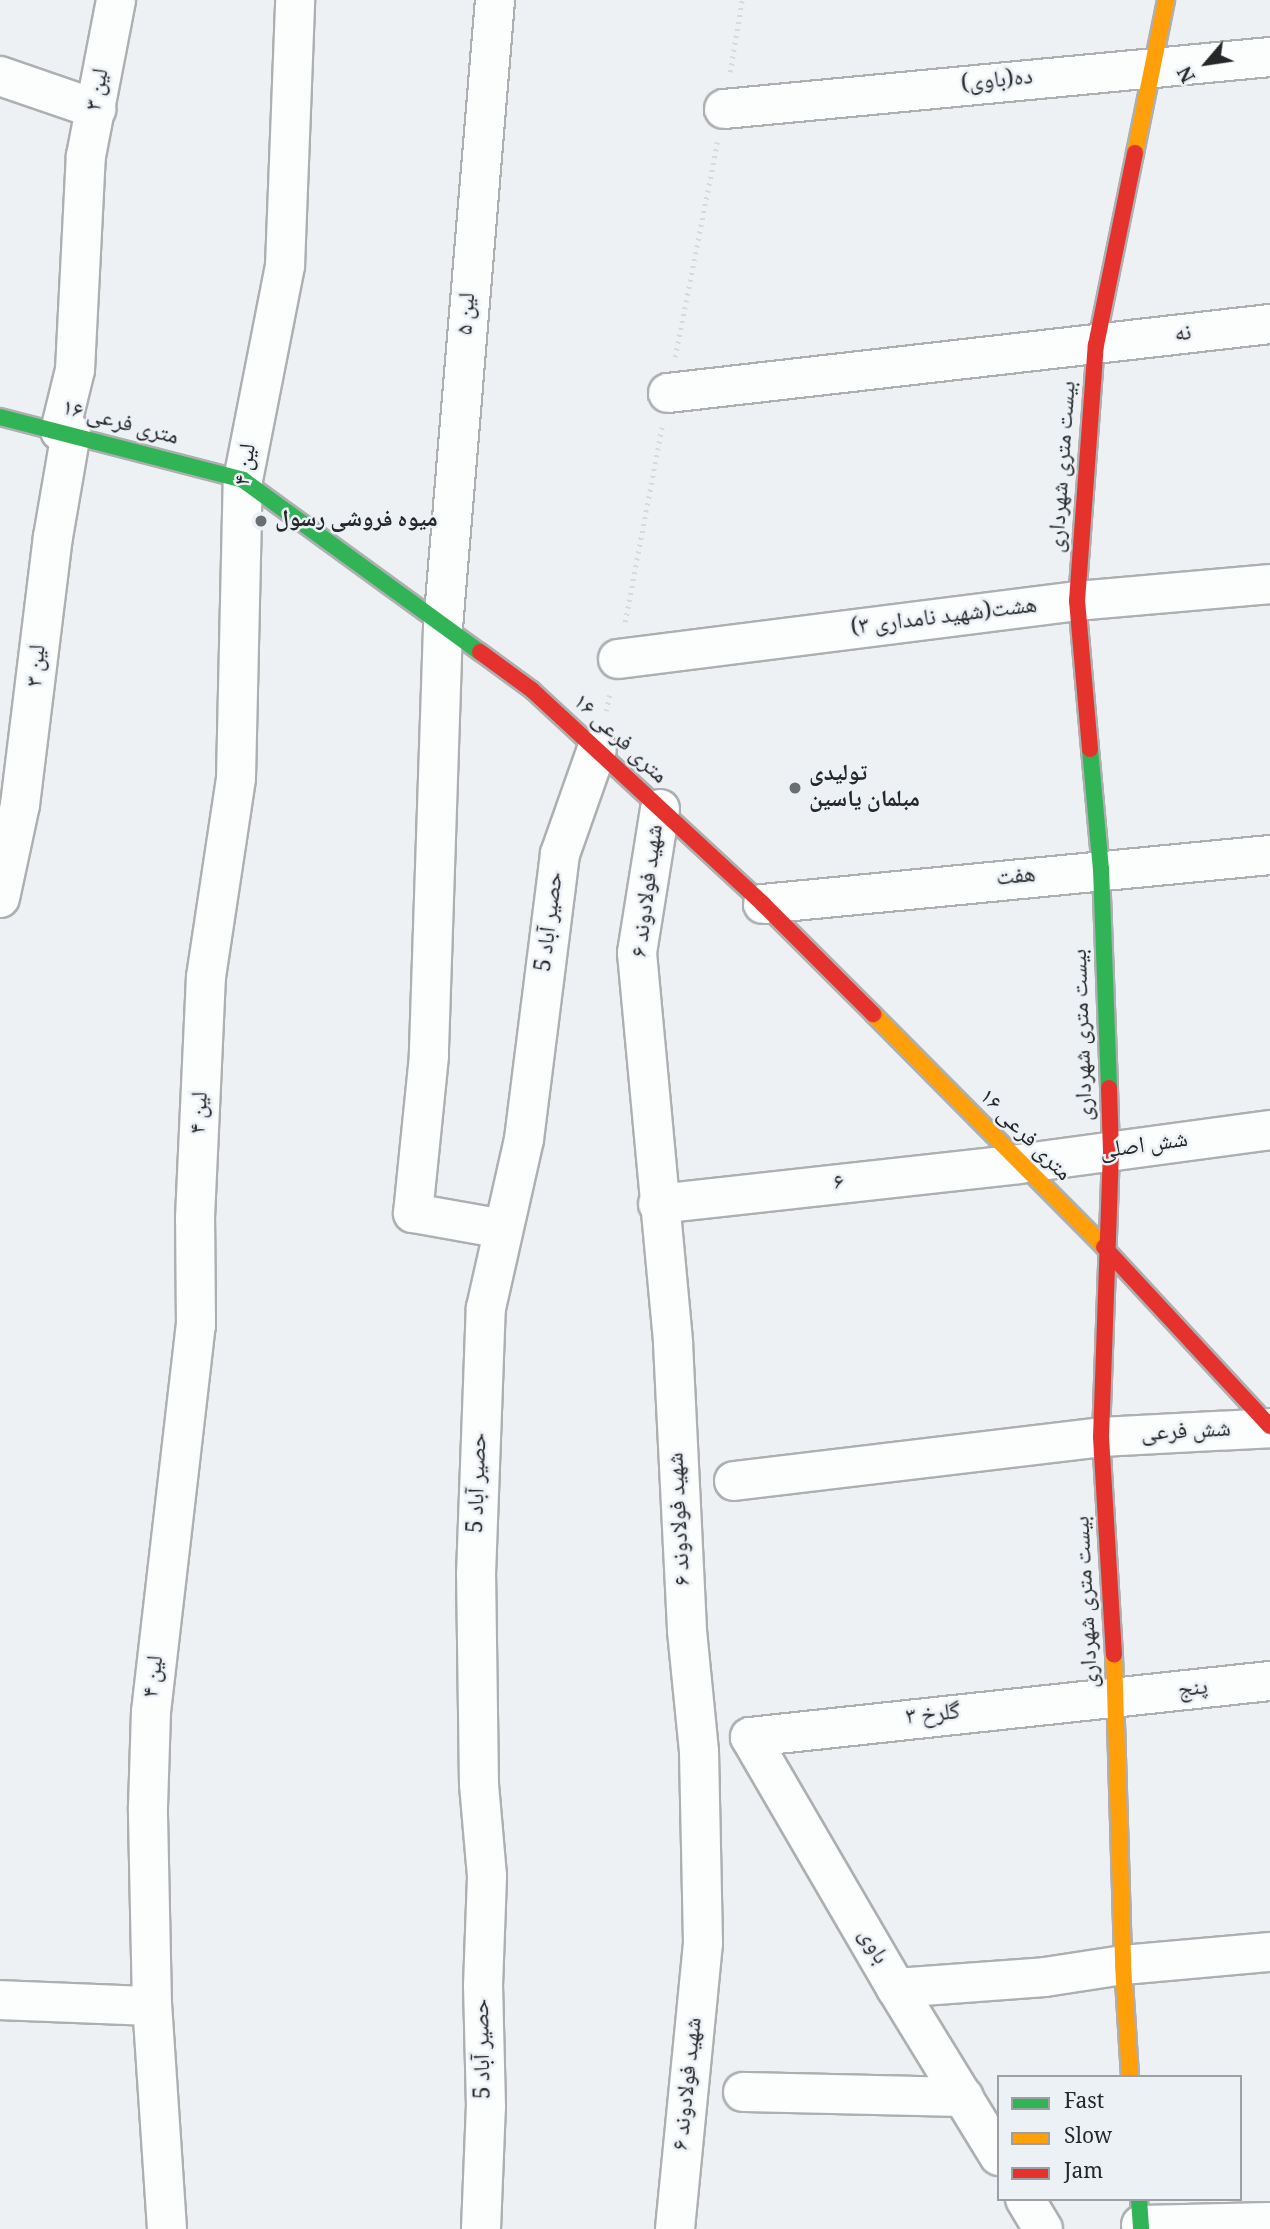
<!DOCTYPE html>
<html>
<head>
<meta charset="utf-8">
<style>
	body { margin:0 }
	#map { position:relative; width:1270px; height:2229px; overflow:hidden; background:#eef1f4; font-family:Georgia,"Noto Naskh Arabic",serif }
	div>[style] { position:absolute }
	.path>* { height:4.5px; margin-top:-2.25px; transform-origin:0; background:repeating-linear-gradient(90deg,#d8d9da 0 2px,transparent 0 7px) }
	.roads { filter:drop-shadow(2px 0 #adafb1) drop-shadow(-2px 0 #adafb1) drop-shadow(0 2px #adafb1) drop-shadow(0 -2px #adafb1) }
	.street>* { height:38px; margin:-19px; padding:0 19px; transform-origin:19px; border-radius:19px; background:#fcfdfd }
	.fast>* { height:16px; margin:-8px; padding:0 8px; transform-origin:8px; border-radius:8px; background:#30b455 }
	.slow>* { height:16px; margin:-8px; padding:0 8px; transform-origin:8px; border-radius:8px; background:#ff9f0a }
	.jam>* { height:16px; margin:-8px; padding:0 8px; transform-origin:8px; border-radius:8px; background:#e5322d }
	.dots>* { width:19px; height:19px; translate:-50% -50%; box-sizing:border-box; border:4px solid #ecf1f6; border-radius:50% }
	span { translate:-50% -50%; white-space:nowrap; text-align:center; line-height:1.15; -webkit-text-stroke:5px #ecf1f6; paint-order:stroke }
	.street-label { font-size:23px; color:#252729 }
	.poi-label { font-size:23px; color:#252729; font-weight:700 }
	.left { translate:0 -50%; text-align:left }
	.legend { position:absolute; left:997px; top:2075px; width:245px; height:126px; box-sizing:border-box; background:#ecf1f6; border:2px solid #9ca0a4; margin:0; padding:9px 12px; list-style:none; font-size:21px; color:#252729 }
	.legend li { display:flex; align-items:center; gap:14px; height:35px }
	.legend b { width:35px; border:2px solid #9ca0a4 }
	.north { position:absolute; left:1172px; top:28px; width:70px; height:70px; -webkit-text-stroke:5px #ecf1f6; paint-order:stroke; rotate:241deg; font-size:19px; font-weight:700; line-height:28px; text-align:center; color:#252729 }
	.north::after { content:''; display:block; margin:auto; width:24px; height:32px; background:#252729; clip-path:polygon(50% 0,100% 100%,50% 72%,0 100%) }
</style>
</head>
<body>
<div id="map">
	<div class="path">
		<div style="left:730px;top:72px;width:73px;rotate:-80.5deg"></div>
		<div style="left:675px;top:357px;width:219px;rotate:-78.9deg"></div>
		<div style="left:625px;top:622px;width:198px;rotate:-79.3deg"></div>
		<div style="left:606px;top:711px;width:19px;rotate:-78deg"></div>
	</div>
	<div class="roads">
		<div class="street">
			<div style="left:495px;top:0;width:629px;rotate:94.74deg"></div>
			<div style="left:443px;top:627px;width:429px;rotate:91.9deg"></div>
			<div style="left:429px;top:1056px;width:158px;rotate:95.8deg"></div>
			<div style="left:413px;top:1213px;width:91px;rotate:10.1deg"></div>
			<div style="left:0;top:76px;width:102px;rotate:19deg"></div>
			<div style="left:724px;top:109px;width:548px;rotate:-5.44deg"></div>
			<div style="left:668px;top:393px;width:606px;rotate:-6.54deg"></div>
			<div style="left:60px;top:431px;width:63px;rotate:-76.2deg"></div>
			<div style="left:75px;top:370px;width:214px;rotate:-87.1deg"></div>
			<div style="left:86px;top:156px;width:159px;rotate:-79.1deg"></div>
			<div style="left:618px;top:659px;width:463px;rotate:-7.2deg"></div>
			<div style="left:1077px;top:601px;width:194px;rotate:-5deg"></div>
			<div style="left:660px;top:809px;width:146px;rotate:99.1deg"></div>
			<div style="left:637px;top:953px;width:392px;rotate:84.7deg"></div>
			<div style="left:673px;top:1343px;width:288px;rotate:87.2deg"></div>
			<div style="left:687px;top:1631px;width:122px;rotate:84.3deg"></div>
			<div style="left:699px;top:1752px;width:191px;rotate:88.8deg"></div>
			<div style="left:703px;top:1943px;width:287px;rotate:95.6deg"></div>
			<div style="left:0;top:898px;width:95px;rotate:-77.9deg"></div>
			<div style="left:20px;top:805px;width:270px;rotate:-83deg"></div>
			<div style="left:53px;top:537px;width:106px;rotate:-80.2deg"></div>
			<div style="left:763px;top:904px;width:509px;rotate:-5.52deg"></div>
			<div style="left:658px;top:1204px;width:363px;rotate:-6.3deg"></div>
			<div style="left:1019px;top:1164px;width:253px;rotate:-7.7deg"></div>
			<div style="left:734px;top:1481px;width:370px;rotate:-6.8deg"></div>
			<div style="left:1101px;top:1437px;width:169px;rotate:-3deg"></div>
			<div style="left:896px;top:1988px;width:149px;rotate:-4.2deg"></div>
			<div style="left:1045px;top:1977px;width:79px;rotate:-8.7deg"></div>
			<div style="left:1123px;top:1965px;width:148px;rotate:-5.1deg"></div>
			<div style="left:0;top:2000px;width:152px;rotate:2.3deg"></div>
			<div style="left:743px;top:2092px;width:221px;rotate:1.3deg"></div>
			<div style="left:999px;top:2156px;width:197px;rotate:-121.5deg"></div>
			<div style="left:896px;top:1988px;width:290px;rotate:-120.2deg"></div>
			<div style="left:750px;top:1737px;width:523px;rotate:-6.15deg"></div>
			<div style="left:1025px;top:2199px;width:35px;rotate:59deg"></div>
			<div style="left:1141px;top:2225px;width:129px;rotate:-1.3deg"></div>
			<div style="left:167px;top:2229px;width:224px;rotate:-93.8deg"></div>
			<div style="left:152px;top:2006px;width:199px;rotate:-91.2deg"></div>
			<div style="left:148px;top:1807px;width:95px;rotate:-88.2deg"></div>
			<div style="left:151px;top:1712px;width:389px;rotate:-83.4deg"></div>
			<div style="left:196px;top:1326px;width:108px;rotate:-90.5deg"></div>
			<div style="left:195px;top:1218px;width:241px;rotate:-87.4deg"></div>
			<div style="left:206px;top:977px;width:201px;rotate:-81.4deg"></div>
			<div style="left:236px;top:778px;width:298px;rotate:-88.7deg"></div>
			<div style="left:243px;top:480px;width:218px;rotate:-78.9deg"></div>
			<div style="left:285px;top:266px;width:266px;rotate:-87.8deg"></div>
			<div style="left:481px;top:2229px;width:122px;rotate:-87.7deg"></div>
			<div style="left:486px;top:2107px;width:121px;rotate:-91.4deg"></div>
			<div style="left:483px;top:1986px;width:110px;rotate:-87.9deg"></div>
			<div style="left:487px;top:1876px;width:92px;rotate:-95deg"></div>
			<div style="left:479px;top:1784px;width:209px;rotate:-90.8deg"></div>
			<div style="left:476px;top:1575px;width:267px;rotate:-87.9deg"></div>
			<div style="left:486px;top:1308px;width:173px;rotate:-77.3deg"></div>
			<div style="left:524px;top:1139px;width:287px;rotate:-82.8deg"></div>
			<div style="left:560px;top:854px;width:111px;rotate:-70.6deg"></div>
		</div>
		<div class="fast">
			<div style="left:0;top:417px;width:251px;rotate:14.5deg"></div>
			<div style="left:243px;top:480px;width:293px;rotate:36deg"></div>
			<div style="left:1090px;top:749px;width:121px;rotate:84.8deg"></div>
			<div style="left:1101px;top:869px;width:219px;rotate:87.9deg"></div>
			<div style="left:1139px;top:2199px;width:30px;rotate:86deg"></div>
		</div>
		<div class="slow">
			<div style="left:1135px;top:153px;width:156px;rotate:-78.5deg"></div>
			<div style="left:873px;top:1014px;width:328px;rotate:45.2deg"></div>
			<div style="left:1114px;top:1655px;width:310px;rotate:88.3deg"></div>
			<div style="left:1123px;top:1965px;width:112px;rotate:86.4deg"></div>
		</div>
		<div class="jam">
			<div style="left:480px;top:652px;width:64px;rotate:36.2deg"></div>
			<div style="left:532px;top:690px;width:315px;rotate:42.8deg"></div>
			<div style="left:763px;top:904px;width:156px;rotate:45deg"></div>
			<div style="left:1090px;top:749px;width:149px;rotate:-95deg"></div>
			<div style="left:1077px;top:601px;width:257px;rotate:-85.8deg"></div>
			<div style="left:1096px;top:345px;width:196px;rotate:-78.5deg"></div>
			<div style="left:1109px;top:1088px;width:63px;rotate:88.2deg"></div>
			<div style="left:1111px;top:1151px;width:286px;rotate:92deg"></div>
			<div style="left:1101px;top:1437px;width:218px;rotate:86.6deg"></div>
			<div style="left:1104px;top:1247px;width:244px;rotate:47.2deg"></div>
		</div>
	</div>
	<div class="dots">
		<div style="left:261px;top:521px;background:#6b6e70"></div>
		<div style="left:795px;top:788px;background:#6b6e70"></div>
	</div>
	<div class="street-label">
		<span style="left:997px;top:82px;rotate:-6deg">ده(باوی)</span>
		<span style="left:99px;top:90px;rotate:-79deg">لین ۳</span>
		<span style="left:468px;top:314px;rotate:-86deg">لین ۵</span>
		<span style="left:1183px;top:335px;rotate:-7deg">نه</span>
		<span style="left:120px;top:424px;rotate:15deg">۱۶ متری فرعی</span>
		<span style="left:247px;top:465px;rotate:-81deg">لین ۴</span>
		<span style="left:1064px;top:467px;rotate:-86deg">بیست متری شهرداری</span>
		<span style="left:944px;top:618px;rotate:-7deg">هشت(شهید نامداری ۳)</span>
		<span style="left:38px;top:666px;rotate:-85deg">لین ۳</span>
		<span style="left:619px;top:740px;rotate:43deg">۱۶ متری فرعی</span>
		<span style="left:1016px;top:878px;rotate:-6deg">هفت</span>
		<span style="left:649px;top:891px;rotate:-83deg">شهید فولادوند ۶</span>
		<span style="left:551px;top:922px;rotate:-83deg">حصیر آباد 5</span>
		<span style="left:1084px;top:1035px;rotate:-92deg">بیست متری شهرداری</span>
		<span style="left:201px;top:1113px;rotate:-87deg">لین ۴</span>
		<span style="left:1024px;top:1136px;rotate:45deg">۱۶ متری فرعی</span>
		<span style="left:1144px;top:1147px;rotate:-8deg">شش اصلی</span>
		<span style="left:839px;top:1184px;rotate:-6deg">۶</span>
		<span style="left:1186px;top:1433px;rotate:-3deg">شش فرعی</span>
		<span style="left:479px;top:1483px;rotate:-88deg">حصیر آباد 5</span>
		<span style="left:681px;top:1519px;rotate:-93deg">شهید فولادوند ۶</span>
		<span style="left:1088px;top:1602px;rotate:-93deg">بیست متری شهرداری</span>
		<span style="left:155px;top:1677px;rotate:-83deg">لین ۴</span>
		<span style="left:1193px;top:1690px;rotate:-7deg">پنج</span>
		<span style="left:933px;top:1716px;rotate:-6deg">گلرخ ۳</span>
		<span style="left:872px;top:1947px;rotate:60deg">باوی</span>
		<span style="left:484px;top:2049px;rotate:-91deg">حصیر آباد 5</span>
		<span style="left:689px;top:2084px;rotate:-84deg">شهید فولادوند ۶</span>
	</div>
	<div class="poi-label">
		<span class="left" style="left:275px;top:521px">میوه فروشی رسول</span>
		<span class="left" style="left:809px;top:788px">تولیدی<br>مبلمان یاسین</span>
	</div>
	<ul class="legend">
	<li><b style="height:9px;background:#30b455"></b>Fast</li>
	<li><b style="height:9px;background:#ff9f0a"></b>Slow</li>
	<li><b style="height:9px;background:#e5322d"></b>Jam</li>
	</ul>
	<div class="north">N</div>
</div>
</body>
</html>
